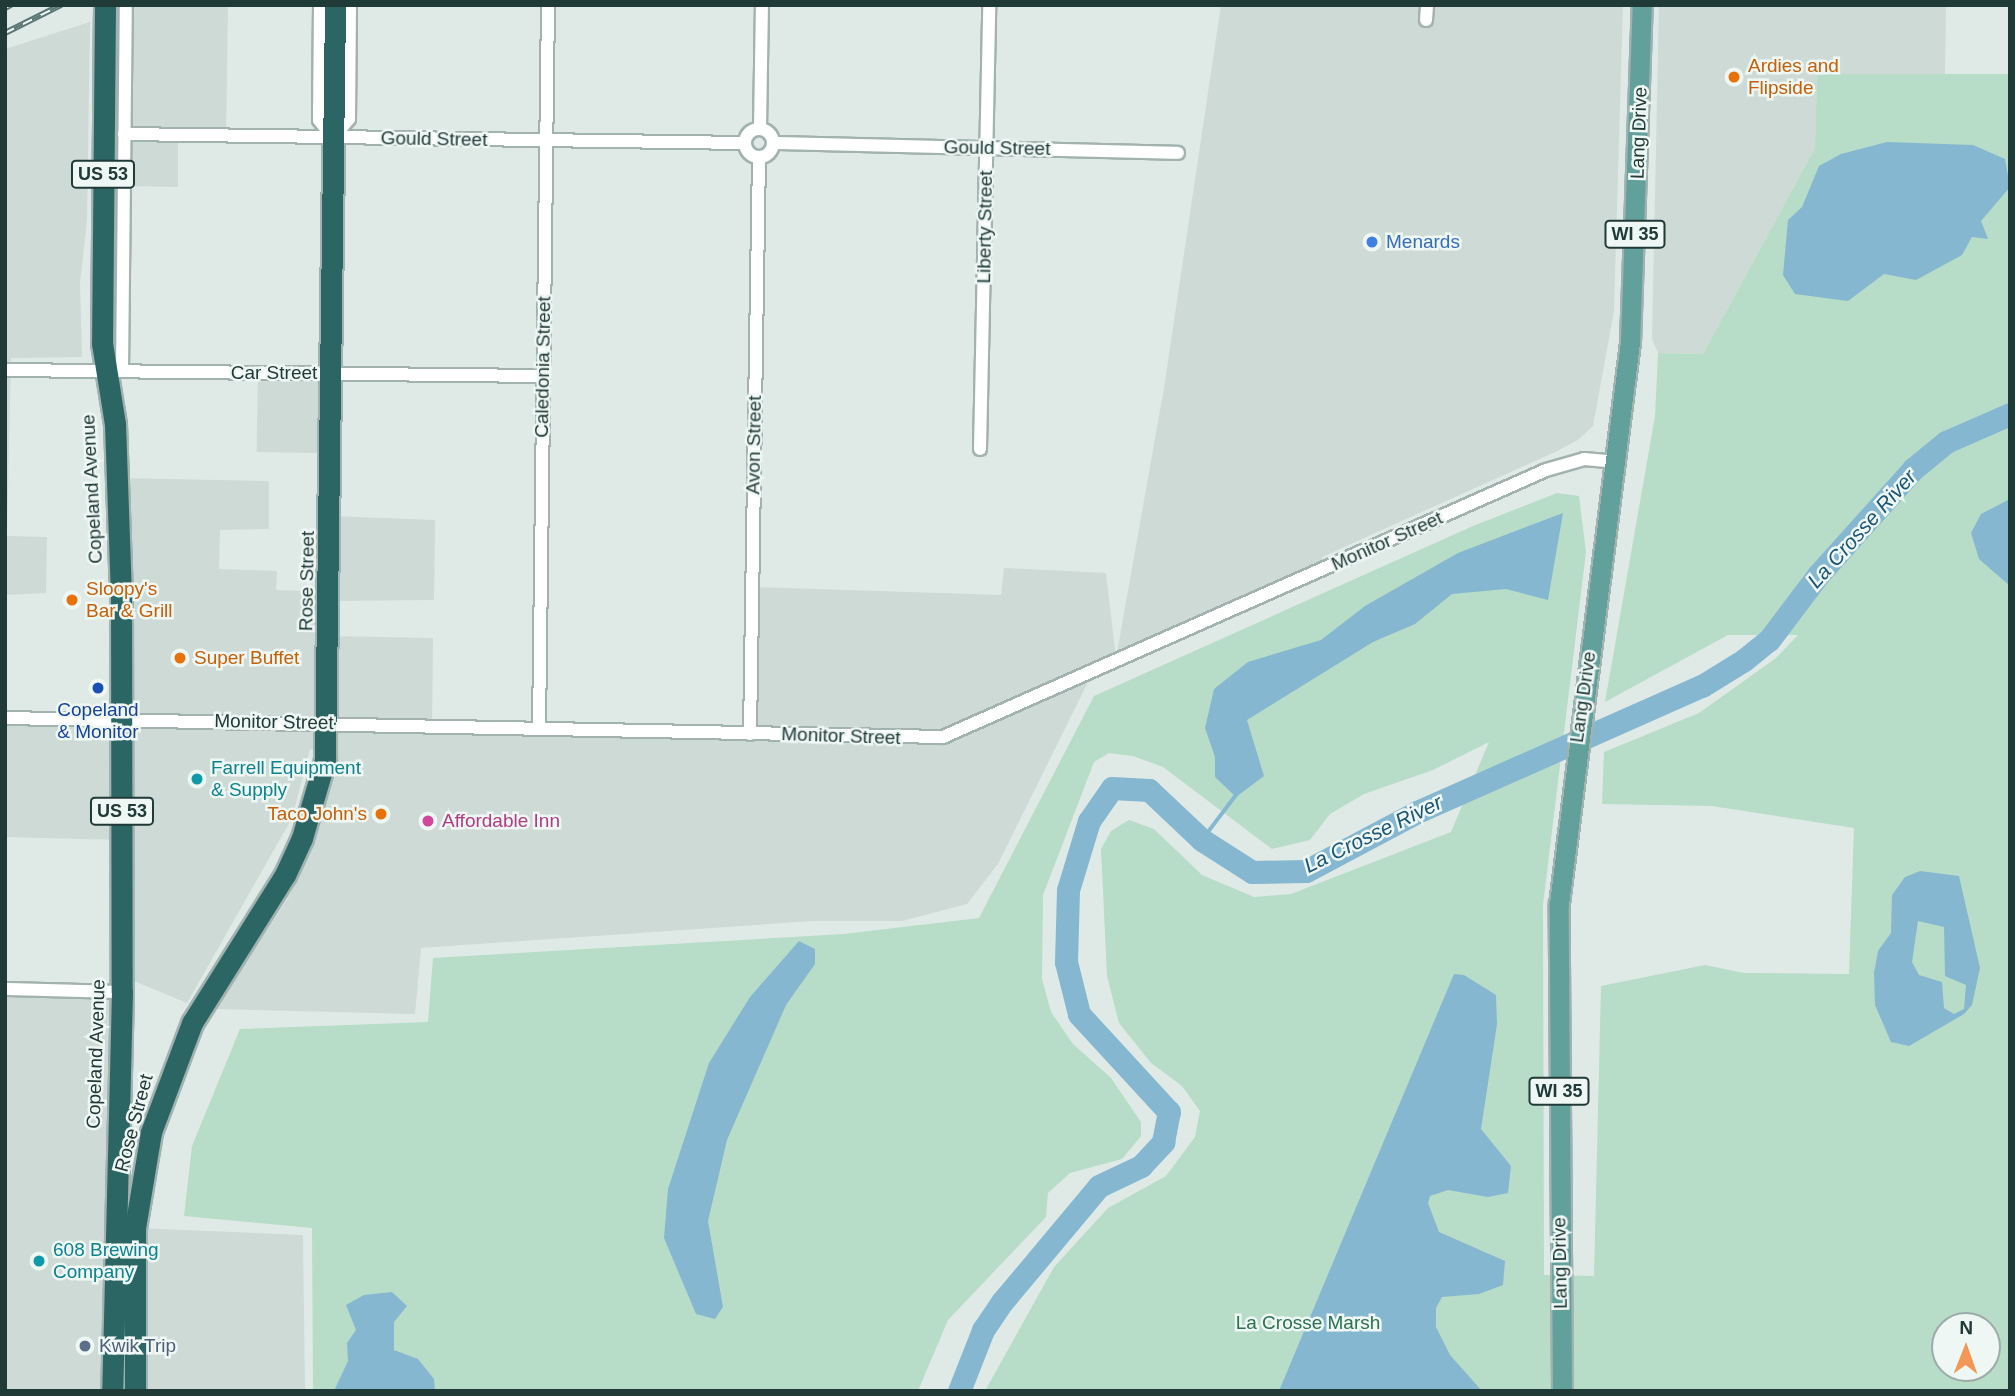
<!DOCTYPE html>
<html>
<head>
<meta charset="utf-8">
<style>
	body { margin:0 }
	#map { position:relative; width:2015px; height:1396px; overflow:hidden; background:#dfeae7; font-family:Arial,sans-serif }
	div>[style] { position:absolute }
	.built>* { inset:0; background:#cddad6; transform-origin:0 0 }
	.green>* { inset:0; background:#b7dcc8 }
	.water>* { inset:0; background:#85b7d1 }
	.stream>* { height:3.5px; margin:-1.75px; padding:0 1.75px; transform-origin:1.75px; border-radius:1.75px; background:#85b7d1 }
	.river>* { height:23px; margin:-11.5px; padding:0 11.5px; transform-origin:11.5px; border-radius:11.5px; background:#85b7d1 }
	.roads { filter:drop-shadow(2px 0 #a2b2af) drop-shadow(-2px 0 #a2b2af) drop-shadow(0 2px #a2b2af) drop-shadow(0 -2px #a2b2af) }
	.street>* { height:12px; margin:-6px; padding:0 6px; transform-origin:6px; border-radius:6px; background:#fff }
	.street>.ring { margin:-6px; padding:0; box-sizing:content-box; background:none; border:12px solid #fff; border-radius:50% }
	.primary>* { height:19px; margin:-9.5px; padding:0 9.5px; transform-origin:9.5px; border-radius:9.5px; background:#62a09c }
	.highway>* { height:21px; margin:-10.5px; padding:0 10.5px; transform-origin:10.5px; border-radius:10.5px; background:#2b6665 }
	.rail>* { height:6px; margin-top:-3px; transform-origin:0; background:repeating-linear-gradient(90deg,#eff7f4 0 10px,#5a7674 0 20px); box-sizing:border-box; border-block:2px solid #5a7674 }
	.dots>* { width:19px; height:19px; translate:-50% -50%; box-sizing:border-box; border:4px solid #eff7f4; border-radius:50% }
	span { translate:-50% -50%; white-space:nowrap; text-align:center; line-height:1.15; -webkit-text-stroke:5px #eff7f4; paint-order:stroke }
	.shield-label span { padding:2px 5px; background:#eff7f4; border:2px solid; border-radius:5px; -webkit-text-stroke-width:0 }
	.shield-label { font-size:18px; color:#203a38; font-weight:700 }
	.food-label { font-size:19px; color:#c56008 }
	.left { translate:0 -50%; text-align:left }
	.right { translate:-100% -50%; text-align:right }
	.street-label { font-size:19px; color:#203a38 }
	.shop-label { font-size:19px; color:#366cbe }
	.transit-label { font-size:19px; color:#164399 }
	.culture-label { font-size:19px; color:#0d838f }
	.hotel-label { font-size:19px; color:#b23c85 }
	.park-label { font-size:19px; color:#2a7152 }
	.service-label { font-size:19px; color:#4e5e75 }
	.water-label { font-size:21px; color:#1a5676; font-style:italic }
	.frame { position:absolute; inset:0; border:7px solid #203a38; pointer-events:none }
	.north { position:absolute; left:1931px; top:1312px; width:70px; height:70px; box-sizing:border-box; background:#eff7f4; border:2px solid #9caba9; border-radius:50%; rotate:1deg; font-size:19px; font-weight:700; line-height:28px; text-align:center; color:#203a38 }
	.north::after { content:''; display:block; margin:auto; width:24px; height:32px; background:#f39854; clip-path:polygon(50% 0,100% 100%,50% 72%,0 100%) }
</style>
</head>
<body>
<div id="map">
	<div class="built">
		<div style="clip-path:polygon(129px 5px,228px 5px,226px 136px,178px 135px,178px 187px,123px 186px)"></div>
		<div style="clip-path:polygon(1221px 5px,1623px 5px,1614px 311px,1593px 426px,1578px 440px,1557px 451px,1322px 557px,1324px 569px,1093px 672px,998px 864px,967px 904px,902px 921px,813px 921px,421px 948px,415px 1014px,215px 1009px,288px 898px,309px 852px,336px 755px,310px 749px,292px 818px,187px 1003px,122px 976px,121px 840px,5px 837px,5px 718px,121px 720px,117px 478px,269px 481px,269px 529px,220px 530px,219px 569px,277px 571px,276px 590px,330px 592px,331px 516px,435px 520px,434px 600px,330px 601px,330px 636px,433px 638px,432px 726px,750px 734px,752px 587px,1001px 595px,1004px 568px,1106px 573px,1116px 658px,1164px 388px)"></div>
		<div style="clip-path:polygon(1659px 5px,1946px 5px,1945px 76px,1817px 74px,1815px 148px,1703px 354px,1658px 353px,1652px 339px)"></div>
		<div style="clip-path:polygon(90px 22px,87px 220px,80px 283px,82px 357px,11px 358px,7px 536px,47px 537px,46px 593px,6px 595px,5px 608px,5px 49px)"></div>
		<div style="left:258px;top:372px;width:74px;height:80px;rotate:1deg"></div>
		<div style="clip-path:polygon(5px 989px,122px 992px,112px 1227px,303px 1235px,305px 1391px,5px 1391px)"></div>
	</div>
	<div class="green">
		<div style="clip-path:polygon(evenodd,1817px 74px,2010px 74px,2010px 1391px,985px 1391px,1054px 1267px,1108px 1208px,1166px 1176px,1195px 1137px,1200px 1111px,1182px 1086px,1151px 1063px,1119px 1023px,1107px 976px,1101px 849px,1111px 831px,1129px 820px,1154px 829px,1202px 875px,1254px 897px,1291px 894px,1451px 832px,1489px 742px,1433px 770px,1364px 794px,1330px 814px,1310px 840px,1272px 849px,1163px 767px,1133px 756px,1109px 753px,1094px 762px,1043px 895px,1042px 979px,1051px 1012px,1073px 1044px,1111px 1078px,1141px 1122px,1141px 1136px,1122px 1159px,1070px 1173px,1048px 1193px,1046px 1217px,948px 1320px,918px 1391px,313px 1391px,312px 1228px,184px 1216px,192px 1146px,240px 1029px,428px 1022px,433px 958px,844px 934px,979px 918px,1094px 696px,1473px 526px,1557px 493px,1579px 496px,1586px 552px,1543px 905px,1544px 1275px,1594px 1276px,1601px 986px,1705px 965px,1744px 973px,1849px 974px,1854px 828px,1712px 806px,1602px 804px,1604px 752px,1699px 713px,1776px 658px,1798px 635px,1728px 635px,1605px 702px,1655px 416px,1658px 353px,1703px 354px,1815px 148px,1817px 74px,1945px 1326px,1987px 1326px,1987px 1368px,1945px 1368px,1945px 1326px)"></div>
	</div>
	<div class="water">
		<div style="clip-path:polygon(1887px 142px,1973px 145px,2005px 159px,2010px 187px,1981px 221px,1988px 239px,1972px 237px,1962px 255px,1916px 280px,1884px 274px,1848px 301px,1795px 294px,1783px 275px,1788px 220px,1802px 207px,1819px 166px,1841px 154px)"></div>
		<div style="clip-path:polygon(2010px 499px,2010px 586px,1979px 559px,1971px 533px,1981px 514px)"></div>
		<div style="clip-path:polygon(1563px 513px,1548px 600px,1506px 589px,1452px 594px,1415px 624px,1373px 642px,1247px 720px,1264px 776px,1236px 797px,1215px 777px,1215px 757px,1205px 728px,1214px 689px,1248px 662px,1321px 640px,1365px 606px,1458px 553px)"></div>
		<div style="clip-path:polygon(evenodd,1920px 871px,1959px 876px,1980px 968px,1972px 1005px,1964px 1014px,1909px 1046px,1891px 1042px,1875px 1005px,1874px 973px,1878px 951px,1891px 933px,1892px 895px,1905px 877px,1920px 871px,1918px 921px,1944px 927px,1945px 976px,1966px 985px,1964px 1009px,1954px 1014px,1944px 1008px,1942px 982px,1919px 975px,1912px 962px,1918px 921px)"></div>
		<div style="clip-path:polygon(799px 941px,815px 949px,815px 964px,786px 1005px,727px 1140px,708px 1221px,723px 1307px,715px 1319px,696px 1314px,664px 1238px,668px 1189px,709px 1063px,750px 997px)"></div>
		<div style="clip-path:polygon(1454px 974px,1464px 975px,1496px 995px,1497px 1024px,1481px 1129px,1511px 1166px,1508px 1193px,1488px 1197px,1448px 1190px,1430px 1196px,1428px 1203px,1439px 1232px,1505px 1261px,1503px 1285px,1479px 1294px,1442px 1297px,1436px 1308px,1436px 1327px,1450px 1355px,1482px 1391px,1279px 1391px)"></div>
		<div style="clip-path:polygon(392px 1292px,407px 1306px,394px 1322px,394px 1350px,418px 1359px,434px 1379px,435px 1391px,334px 1391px,348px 1361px,347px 1343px,356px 1330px,346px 1305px,364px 1295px)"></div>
	</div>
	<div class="stream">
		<div style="left:1202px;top:840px;width:56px;rotate:-52.9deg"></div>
	</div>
	<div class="river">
		<div style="left:959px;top:1391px;width:66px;rotate:-68.5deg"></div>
		<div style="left:983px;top:1330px;width:34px;rotate:-56deg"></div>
		<div style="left:1002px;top:1302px;width:151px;rotate:-50.1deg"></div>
		<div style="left:1099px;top:1186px;width:47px;rotate:-25.5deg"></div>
		<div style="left:1141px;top:1166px;width:33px;rotate:-47deg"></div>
		<div style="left:1163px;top:1142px;width:31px;rotate:-79deg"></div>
		<div style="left:1169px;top:1112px;width:133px;rotate:-132.6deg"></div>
		<div style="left:1079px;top:1014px;width:54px;rotate:-104deg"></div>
		<div style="left:1066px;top:962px;width:72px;rotate:-88.4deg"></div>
		<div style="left:1068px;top:890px;width:72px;rotate:-73.1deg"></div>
		<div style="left:1089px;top:821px;width:40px;rotate:-55.1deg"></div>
		<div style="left:1112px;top:788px;width:37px;rotate:3deg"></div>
		<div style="left:1149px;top:790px;width:73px;rotate:43.3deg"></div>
		<div style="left:1202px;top:840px;width:59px;rotate:32.6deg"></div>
		<div style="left:1252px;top:872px;width:54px;rotate:-1.1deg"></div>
		<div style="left:1306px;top:871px;width:126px;rotate:-28deg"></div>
		<div style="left:1417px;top:812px;width:312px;rotate:-23.9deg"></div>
		<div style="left:1702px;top:686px;width:49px;rotate:-31.8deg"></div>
		<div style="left:1744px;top:660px;width:32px;rotate:-39deg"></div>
		<div style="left:1769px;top:640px;width:81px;rotate:-53deg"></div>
		<div style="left:1818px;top:575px;width:142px;rotate:-48.1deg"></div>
		<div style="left:1913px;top:469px;width:43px;rotate:-39.3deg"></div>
		<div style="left:1946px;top:442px;width:70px;rotate:-23.6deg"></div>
	</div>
	<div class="roads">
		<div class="street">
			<div style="left:320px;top:5px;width:115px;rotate:90.5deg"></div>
			<div style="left:319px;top:120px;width:23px;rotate:52deg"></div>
			<div style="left:333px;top:138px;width:25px;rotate:-50deg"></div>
			<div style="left:349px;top:119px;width:114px;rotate:-89.5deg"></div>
			<div style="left:1426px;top:20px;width:15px;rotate:-86deg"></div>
			<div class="ring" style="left:745px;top:129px;width:16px;height:16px"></div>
			<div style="left:760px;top:129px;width:124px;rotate:-89.1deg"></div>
			<div style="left:124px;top:134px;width:621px;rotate:0.83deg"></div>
			<div style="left:774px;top:143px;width:404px;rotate:1.4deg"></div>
			<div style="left:5px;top:370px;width:537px;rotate:0.64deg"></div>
			<div style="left:122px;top:371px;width:363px;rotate:-89.4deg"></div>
			<div style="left:980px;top:449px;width:444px;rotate:-88.8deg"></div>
			<div style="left:5px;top:718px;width:938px;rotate:1.16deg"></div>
			<div style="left:943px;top:737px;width:659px;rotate:-23.88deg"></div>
			<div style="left:1546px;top:470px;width:40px;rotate:-16deg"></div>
			<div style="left:1584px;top:459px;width:34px;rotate:5deg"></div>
			<div style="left:539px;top:729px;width:724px;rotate:-89.29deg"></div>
			<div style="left:750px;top:734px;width:577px;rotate:-89.11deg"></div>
			<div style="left:5px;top:989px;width:117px;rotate:1.5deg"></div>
		</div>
		<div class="primary">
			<div style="left:1562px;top:1391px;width:487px;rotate:-90.4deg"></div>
			<div style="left:1559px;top:904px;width:566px;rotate:-82.8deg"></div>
			<div style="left:1630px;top:342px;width:337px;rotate:-88deg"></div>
		</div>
		<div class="highway">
			<div style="left:105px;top:5px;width:338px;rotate:90.5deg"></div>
			<div style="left:102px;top:343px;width:82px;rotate:80.9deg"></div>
			<div style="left:115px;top:424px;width:175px;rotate:88deg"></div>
			<div style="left:121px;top:599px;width:393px;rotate:89.9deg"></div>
			<div style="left:122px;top:992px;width:399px;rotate:91.4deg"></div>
			<div style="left:135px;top:1391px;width:163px;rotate:-90deg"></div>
			<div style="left:135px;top:1228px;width:97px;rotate:-80.5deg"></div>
			<div style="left:151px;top:1132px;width:116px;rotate:-69.4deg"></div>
			<div style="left:192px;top:1023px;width:175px;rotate:-57.9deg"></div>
			<div style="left:285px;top:875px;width:41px;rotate:-65.3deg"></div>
			<div style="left:302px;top:838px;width:81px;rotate:-73.6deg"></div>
			<div style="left:325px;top:760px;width:755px;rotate:-89.24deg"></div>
		</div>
	</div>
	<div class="rail">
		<div style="left:5px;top:8px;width:7px;rotate:-27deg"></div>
		<div style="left:5px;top:33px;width:63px;rotate:-26.6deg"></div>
	</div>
	<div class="dots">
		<div style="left:1734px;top:77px;background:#e8710a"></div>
		<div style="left:1372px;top:242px;background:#3f7fe0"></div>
		<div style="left:72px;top:600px;background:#e8710a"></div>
		<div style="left:180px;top:658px;background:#e8710a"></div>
		<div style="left:98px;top:688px;background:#1a4fb4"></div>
		<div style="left:197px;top:779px;background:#0f9aa8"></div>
		<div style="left:381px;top:814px;background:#e8710a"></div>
		<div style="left:428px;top:821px;background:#d1479c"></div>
		<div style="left:39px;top:1261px;background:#0f9aa8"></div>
		<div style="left:85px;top:1346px;background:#5c6f8a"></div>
	</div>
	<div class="shield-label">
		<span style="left:103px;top:174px">US 53</span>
		<span style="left:1635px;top:234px">WI 35</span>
		<span style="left:122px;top:811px">US 53</span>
		<span style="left:1559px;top:1091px">WI 35</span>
	</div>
	<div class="food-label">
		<span class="left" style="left:1748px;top:77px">Ardies and<br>Flipside</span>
		<span class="left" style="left:86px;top:600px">Sloopy's<br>Bar &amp; Grill</span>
		<span class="left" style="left:194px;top:658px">Super Buffet</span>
		<span class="right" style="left:367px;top:814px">Taco John's</span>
	</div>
	<div class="street-label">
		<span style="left:1639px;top:133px;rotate:-88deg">Lang Drive</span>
		<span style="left:434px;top:139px;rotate:1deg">Gould Street</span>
		<span style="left:997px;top:148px;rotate:1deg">Gould Street</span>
		<span style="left:985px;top:227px;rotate:-89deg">Liberty Street</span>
		<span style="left:543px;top:367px;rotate:-89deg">Caledonia Street</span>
		<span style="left:274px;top:373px">Car Street</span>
		<span style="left:754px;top:445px;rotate:-89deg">Avon Street</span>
		<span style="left:92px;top:489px;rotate:-93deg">Copeland Avenue</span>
		<span style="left:1387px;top:541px;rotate:-24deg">Monitor Street</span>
		<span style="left:307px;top:581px;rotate:-89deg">Rose Street</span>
		<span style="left:1583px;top:697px;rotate:-82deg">Lang Drive</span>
		<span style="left:274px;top:722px;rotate:1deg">Monitor Street</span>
		<span style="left:841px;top:736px;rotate:2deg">Monitor Street</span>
		<span style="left:96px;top:1054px;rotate:-88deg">Copeland Avenue</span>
		<span style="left:134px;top:1123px;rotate:-75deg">Rose Street</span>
		<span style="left:1560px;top:1263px;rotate:-91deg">Lang Drive</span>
	</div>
	<div class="shop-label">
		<span class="left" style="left:1386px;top:242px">Menards</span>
	</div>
	<div class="transit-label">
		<span style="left:98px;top:721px">Copeland<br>&amp; Monitor</span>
	</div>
	<div class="culture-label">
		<span class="left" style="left:211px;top:779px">Farrell Equipment<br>&amp; Supply</span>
		<span class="left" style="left:53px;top:1261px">608 Brewing<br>Company</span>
	</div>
	<div class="hotel-label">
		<span class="left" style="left:442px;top:821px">Affordable Inn</span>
	</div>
	<div class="park-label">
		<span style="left:1308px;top:1323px">La Crosse Marsh</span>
	</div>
	<div class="service-label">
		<span class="left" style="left:99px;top:1346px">Kwik Trip</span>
	</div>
	<div class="water-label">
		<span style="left:1862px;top:529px;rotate:-48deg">La Crosse River</span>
		<span style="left:1373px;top:834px;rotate:-26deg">La Crosse River</span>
	</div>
	<div class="frame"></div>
	<div class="north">N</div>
</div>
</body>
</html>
